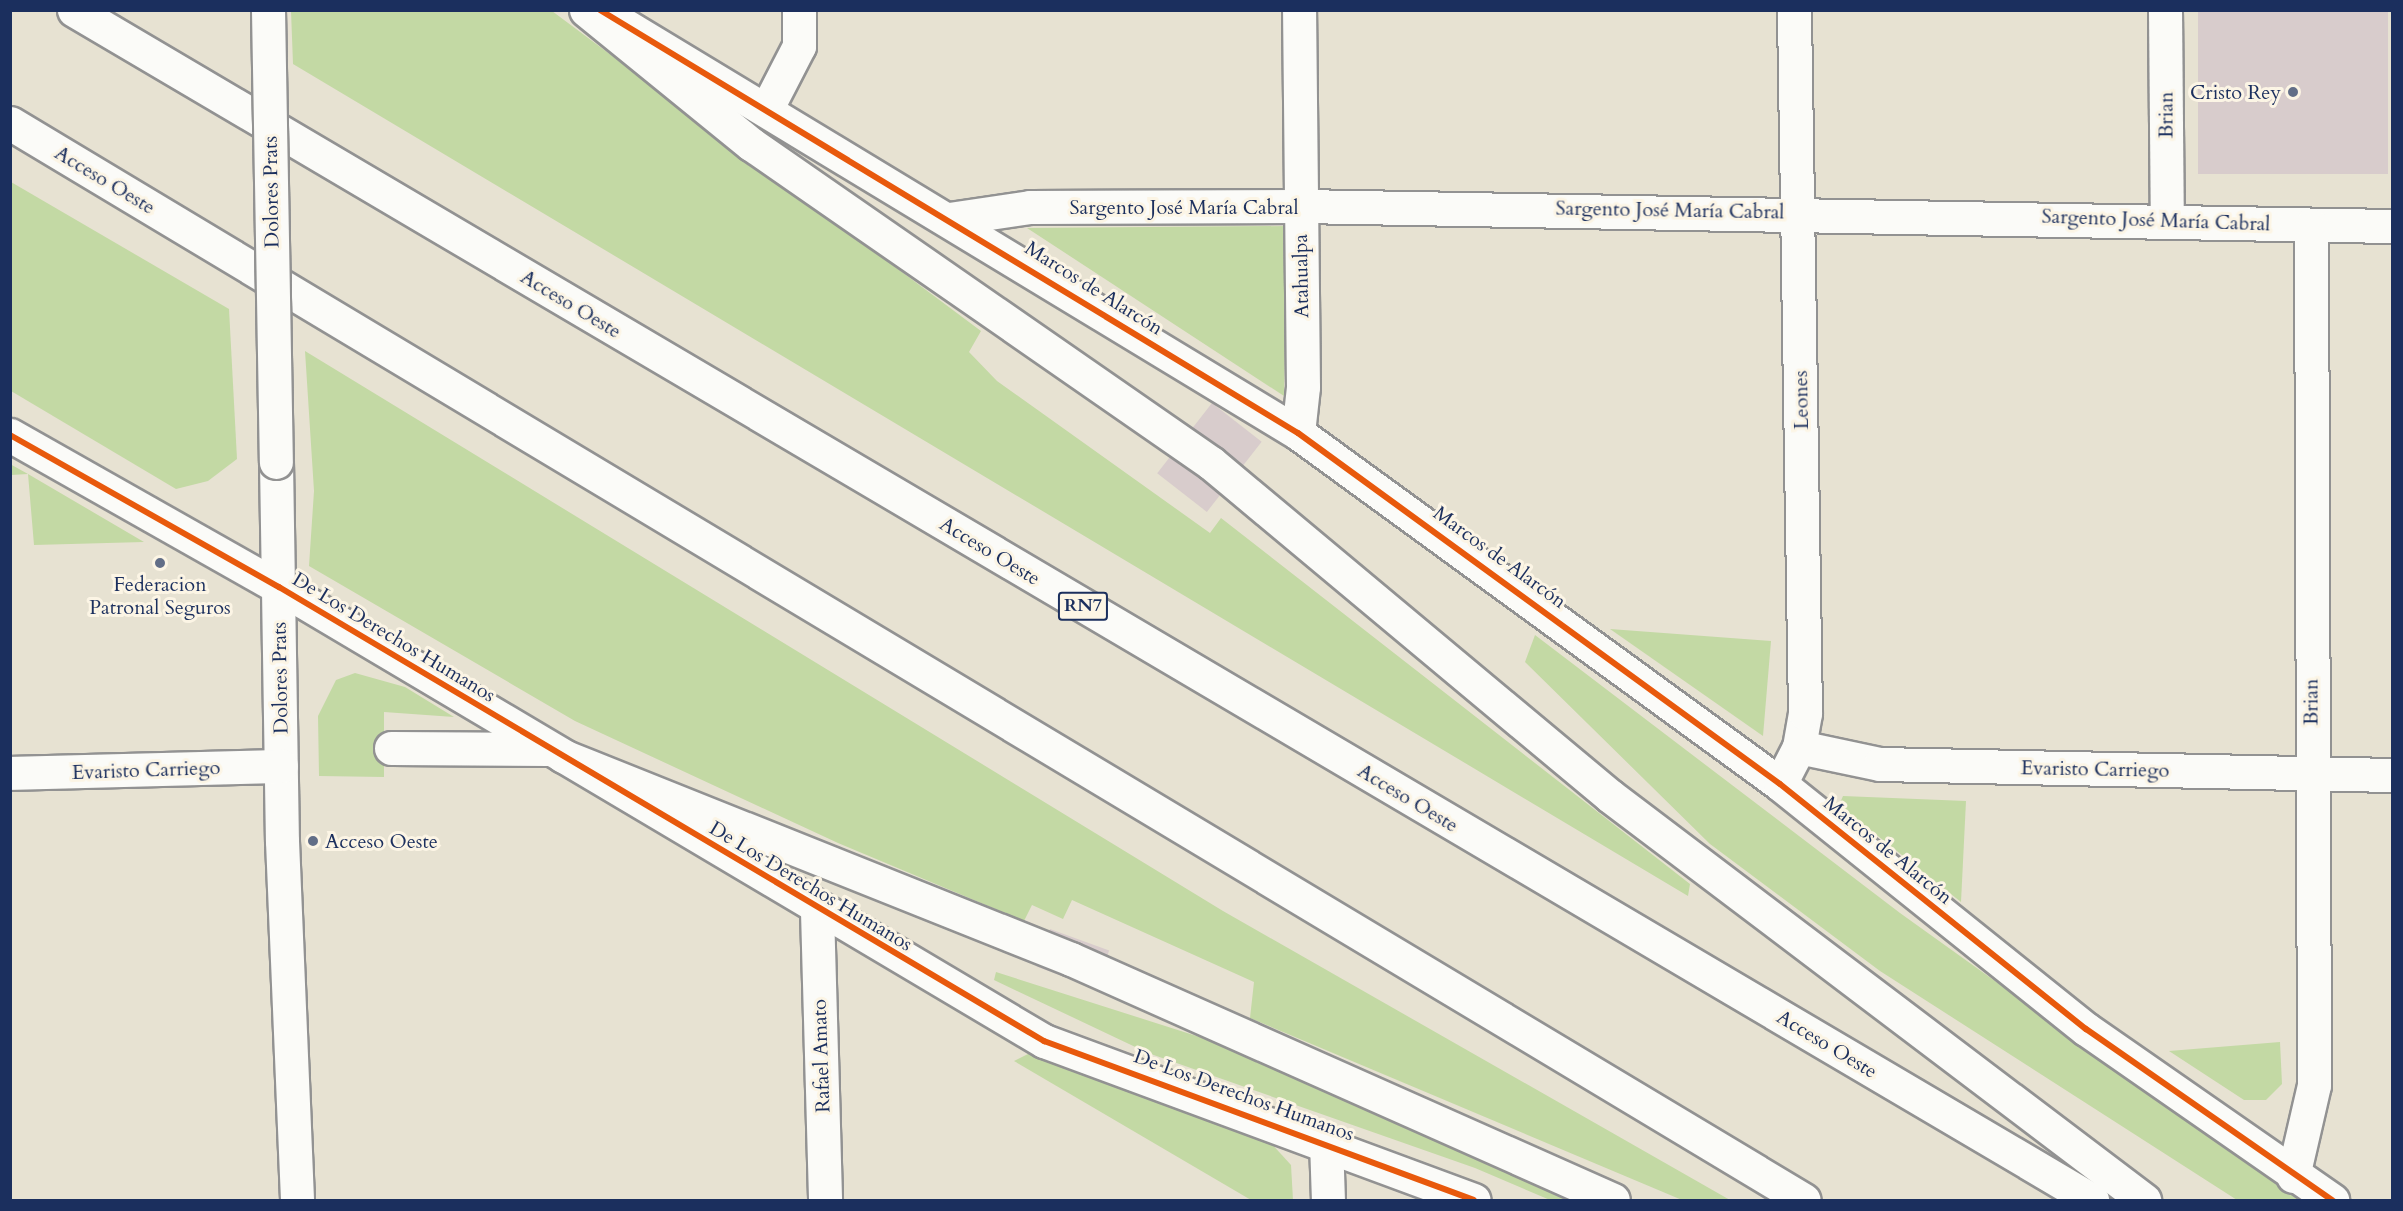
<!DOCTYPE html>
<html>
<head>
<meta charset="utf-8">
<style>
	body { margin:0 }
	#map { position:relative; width:2403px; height:1211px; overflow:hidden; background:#e7e2d2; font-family:Cardo,serif }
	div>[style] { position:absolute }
	.green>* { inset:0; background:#c3d9a4 }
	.building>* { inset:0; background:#d8cccc; transform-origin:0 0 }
	.roads { filter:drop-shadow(2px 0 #929292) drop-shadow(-2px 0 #929292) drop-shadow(0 2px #929292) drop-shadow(0 -2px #929292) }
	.minor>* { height:33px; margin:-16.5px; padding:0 16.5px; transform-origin:16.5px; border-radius:16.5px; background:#fbfbf8 }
	.highway>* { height:33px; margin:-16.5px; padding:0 16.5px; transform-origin:16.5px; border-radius:16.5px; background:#fbfbf8 }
	.bridges { filter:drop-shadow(2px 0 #929292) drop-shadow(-2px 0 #929292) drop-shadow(0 2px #929292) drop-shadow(0 -2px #929292) }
	.minor-bridge>* { height:33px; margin:-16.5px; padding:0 16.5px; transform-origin:16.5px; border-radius:16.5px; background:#fbfbf8 }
	.cycleway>* { height:6px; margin:-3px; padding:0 3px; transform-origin:3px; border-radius:3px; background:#e8590c }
	.dots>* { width:16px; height:16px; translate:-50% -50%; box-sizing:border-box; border:3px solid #fcf5e5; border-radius:50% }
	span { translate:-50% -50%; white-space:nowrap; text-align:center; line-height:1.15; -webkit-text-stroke:6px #fcf5e5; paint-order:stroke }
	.shield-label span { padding:2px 4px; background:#fcf5e5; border:2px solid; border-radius:4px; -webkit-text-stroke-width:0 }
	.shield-label { font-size:18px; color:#1b2f5e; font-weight:700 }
	.poi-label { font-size:20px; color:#1b2f5e }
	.right { translate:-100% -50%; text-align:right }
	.left { translate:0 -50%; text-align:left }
	.street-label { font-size:20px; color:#1b2f5e }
	.frame { position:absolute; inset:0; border:12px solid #1b2f5e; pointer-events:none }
</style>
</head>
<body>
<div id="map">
	<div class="green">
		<div style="clip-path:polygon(291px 11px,552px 11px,981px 331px,969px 352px,997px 381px,1210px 533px,1221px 518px,1690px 884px,1688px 896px,293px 64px)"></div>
		<div style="clip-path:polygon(11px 182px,229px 309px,237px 459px,208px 481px,176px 489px,11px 391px)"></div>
		<div style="clip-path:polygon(1287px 226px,1284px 396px,1027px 228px)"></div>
		<div style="clip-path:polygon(305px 351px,1223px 911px,1730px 1200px,1682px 1200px,1250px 1018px,1254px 982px,1072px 900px,1063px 919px,1032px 905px,1024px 921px,838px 843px,575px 721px,309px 566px,314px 491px)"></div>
		<div style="clip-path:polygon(10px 464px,28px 474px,144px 542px,34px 545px,28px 474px,11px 475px)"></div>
		<div style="clip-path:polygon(1610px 629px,1771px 641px,1763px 736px)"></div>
		<div style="clip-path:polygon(1535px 635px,1900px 913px,2301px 1200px,2237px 1200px,1880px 971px,1710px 844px,1525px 662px)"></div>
		<div style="clip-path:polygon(355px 673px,405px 687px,454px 717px,384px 712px,384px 777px,319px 776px,318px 716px,336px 680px)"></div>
		<div style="clip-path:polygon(1843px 796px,1966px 801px,1961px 902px,1839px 805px)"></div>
		<div style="clip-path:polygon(996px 972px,1231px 1047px,1594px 1200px,1550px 1200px,1475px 1168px,1148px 1053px,994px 980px)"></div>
		<div style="clip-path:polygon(2280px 1042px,2282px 1084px,2266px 1100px,2244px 1100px,2169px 1051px)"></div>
		<div style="clip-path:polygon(1038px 1049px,1269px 1141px,1291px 1165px,1293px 1200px,1251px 1200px,1014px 1061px)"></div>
	</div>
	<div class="building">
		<div style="left:2198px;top:10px;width:190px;height:164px"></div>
		<div style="left:1212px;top:403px;width:63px;height:89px;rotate:38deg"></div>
		<div style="left:1050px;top:929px;width:63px;height:40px;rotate:20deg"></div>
	</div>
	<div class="roads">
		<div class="minor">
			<div style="left:2165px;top:10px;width:210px;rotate:89.5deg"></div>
			<div style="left:608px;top:15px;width:807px;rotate:31.21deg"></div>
			<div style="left:1298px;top:433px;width:596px;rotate:36.06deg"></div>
			<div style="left:1780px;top:784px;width:392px;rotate:38.7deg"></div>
			<div style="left:2086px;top:1029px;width:300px;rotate:34.8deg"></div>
			<div style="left:767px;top:108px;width:70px;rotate:-62.7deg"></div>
			<div style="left:799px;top:46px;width:36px;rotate:-90deg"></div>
			<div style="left:949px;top:219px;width:82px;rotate:-8.4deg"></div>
			<div style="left:1030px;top:207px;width:270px;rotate:-0.2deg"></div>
			<div style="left:1300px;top:206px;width:1092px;rotate:1.05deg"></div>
			<div style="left:1298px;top:433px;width:46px;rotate:-83.8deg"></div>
			<div style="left:1303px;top:387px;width:377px;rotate:-90.6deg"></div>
			<div style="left:10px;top:435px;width:309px;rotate:29.5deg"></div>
			<div style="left:279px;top:587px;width:890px;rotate:30.69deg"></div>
			<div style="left:1044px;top:1041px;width:458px;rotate:20.3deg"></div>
			<div style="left:276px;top:462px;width:379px;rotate:89.1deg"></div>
			<div style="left:282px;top:841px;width:359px;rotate:87.6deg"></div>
			<div style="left:1799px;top:747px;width:83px;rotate:11.9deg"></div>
			<div style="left:1880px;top:764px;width:512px;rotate:1.23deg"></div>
			<div style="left:391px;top:748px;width:157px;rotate:0.4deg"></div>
			<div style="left:10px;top:773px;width:271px;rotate:-1.5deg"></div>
			<div style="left:1780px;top:784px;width:42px;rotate:-62.8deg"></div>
			<div style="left:1799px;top:747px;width:35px;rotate:-80deg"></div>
			<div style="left:1805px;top:713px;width:703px;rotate:-90.9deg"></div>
			<div style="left:817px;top:911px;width:289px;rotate:88.4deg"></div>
			<div style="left:1326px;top:1141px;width:59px;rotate:88.1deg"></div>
			<div style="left:2293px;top:1176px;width:93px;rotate:-77deg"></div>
			<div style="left:2314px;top:1085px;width:860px;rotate:-90.2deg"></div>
		</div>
		<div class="highway">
			<div style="left:74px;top:10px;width:2343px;rotate:30.53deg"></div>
			<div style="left:586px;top:10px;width:213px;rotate:39.1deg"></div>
			<div style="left:751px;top:144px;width:560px;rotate:34.74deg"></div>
			<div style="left:1211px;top:463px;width:520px;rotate:39.85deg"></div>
			<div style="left:1610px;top:796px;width:670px;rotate:37.11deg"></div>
			<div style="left:10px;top:123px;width:2092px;rotate:30.98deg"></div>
			<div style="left:563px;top:756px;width:547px;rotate:21.78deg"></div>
			<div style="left:1071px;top:959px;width:593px;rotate:23.97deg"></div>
		</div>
	</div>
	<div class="bridges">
		<div class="minor-bridge">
			<div style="left:268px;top:10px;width:452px;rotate:89deg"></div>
		</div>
	</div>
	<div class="cycleway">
		<div style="left:600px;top:10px;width:816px;rotate:31.22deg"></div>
		<div style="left:1298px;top:433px;width:596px;rotate:36.06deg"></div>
		<div style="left:1780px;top:784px;width:392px;rotate:38.7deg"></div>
		<div style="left:2086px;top:1029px;width:300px;rotate:34.8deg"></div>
		<div style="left:10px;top:435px;width:309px;rotate:29.5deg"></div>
		<div style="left:279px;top:587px;width:890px;rotate:30.69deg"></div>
		<div style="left:1044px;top:1041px;width:458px;rotate:20.3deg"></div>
	</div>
	<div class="dots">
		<div style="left:2293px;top:92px;background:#626e87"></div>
		<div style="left:160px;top:563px;background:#626e87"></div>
		<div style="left:313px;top:841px;background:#626e87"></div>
	</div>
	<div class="shield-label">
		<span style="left:1083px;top:606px">RN7</span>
	</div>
	<div class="poi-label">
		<span class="right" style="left:2281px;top:92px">Cristo Rey</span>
		<span style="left:160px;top:596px">Federacion<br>Patronal Seguros</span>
		<span class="left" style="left:325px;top:841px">Acceso Oeste</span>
	</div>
	<div class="street-label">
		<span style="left:2166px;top:115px;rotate:-90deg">Brian</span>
		<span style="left:105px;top:180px;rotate:31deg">Acceso Oeste</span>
		<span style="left:271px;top:192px;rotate:-91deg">Dolores Prats</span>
		<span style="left:1184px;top:207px">Sargento José María Cabral</span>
		<span style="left:1670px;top:210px;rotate:1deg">Sargento José María Cabral</span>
		<span style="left:2156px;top:220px;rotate:2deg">Sargento José María Cabral</span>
		<span style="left:1301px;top:276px;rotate:-91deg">Atahualpa</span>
		<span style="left:1094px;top:288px;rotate:32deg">Marcos de Alarcón</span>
		<span style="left:571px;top:304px;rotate:31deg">Acceso Oeste</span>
		<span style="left:1801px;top:400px;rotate:-91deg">Leones</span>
		<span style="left:990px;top:551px;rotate:31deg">Acceso Oeste</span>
		<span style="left:1500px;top:557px;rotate:36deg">Marcos de Alarcón</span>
		<span style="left:394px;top:637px;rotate:31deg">De Los Derechos Humanos</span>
		<span style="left:280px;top:678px;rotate:-91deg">Dolores Prats</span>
		<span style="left:2311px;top:702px;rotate:-90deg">Brian</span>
		<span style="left:2095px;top:769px;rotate:1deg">Evaristo Carriego</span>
		<span style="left:146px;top:770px;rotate:-2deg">Evaristo Carriego</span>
		<span style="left:1408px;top:798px;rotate:31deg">Acceso Oeste</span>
		<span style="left:1888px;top:850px;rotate:39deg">Marcos de Alarcón</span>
		<span style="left:811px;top:886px;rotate:31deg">De Los Derechos Humanos</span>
		<span style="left:1827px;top:1044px;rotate:31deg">Acceso Oeste</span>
		<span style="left:821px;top:1056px;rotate:-92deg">Rafael Amato</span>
		<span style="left:1244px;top:1095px;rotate:20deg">De Los Derechos Humanos</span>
	</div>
	<div class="frame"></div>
</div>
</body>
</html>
